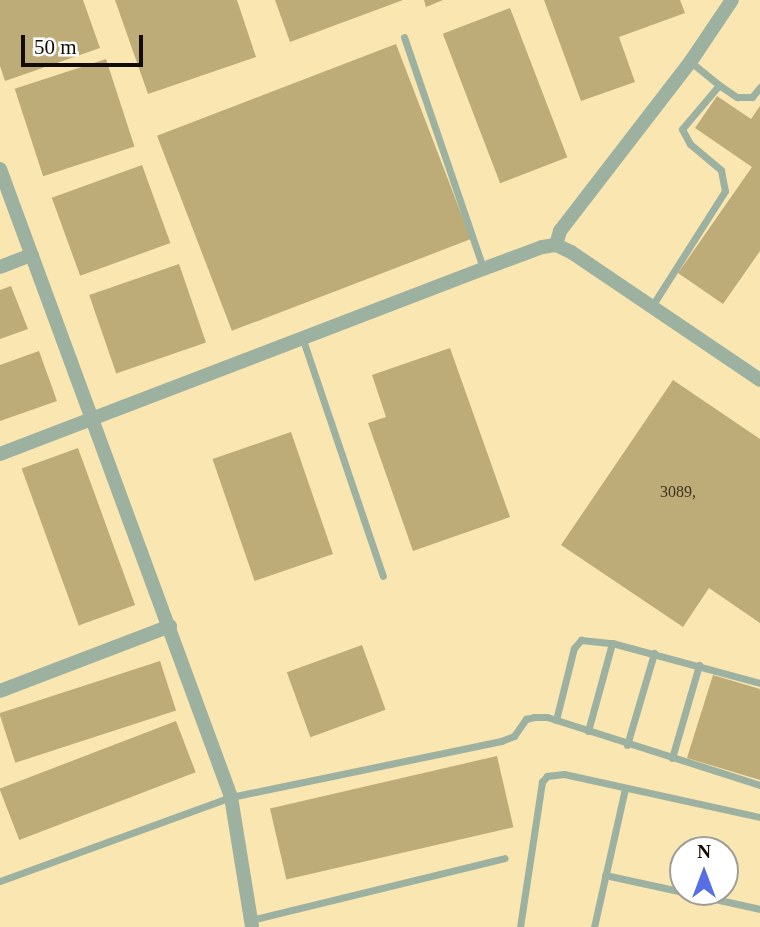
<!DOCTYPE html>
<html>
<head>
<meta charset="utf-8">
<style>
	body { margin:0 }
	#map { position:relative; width:760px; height:927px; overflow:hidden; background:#f9e6b1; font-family:"Times New Roman",serif }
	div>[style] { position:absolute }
	.building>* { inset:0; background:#beac78; transform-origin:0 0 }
	.service>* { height:7px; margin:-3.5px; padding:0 3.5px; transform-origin:3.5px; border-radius:3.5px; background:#9db1a1 }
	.minor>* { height:14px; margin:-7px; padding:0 7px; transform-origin:7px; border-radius:7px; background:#9db1a1 }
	span { translate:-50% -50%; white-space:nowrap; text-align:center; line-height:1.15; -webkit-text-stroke:5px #fff; paint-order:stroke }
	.number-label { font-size:16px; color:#3d331e }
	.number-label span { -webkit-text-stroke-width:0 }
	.north { position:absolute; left:669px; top:836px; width:70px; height:70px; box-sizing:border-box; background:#fff; border:2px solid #a09d99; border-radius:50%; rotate:0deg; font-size:19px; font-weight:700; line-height:28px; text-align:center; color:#120b00 }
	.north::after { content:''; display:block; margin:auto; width:24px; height:32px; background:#576fe5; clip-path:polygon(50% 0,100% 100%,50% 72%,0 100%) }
	.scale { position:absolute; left:21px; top:35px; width:122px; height:32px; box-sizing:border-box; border:4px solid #120b00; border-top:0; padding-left:9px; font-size:21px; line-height:24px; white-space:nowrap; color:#120b00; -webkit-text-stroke:5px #fff; paint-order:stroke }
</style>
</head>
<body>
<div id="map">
	<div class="building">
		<div style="clip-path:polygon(0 0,83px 0,100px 48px,5px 81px,0 66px)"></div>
		<div style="clip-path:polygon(115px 0,237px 0,256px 57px,148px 94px)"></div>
		<div style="clip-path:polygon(275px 0,403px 0,290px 42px)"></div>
		<div style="clip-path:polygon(424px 0,443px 0,426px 7px)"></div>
		<div style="clip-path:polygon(544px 0,680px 0,685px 13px,619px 37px,635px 82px,581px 101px)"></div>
		<div style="left:510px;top:8px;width:160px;height:72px;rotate:69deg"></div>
		<div style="left:396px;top:44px;width:209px;height:256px;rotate:69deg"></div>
		<div style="left:106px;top:59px;width:92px;height:96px;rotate:72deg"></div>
		<div style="clip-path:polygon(717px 96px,751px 119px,760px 106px,760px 251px,723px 304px,678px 273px,752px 167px,695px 128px)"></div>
		<div style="left:142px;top:165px;width:83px;height:96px;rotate:70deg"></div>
		<div style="left:179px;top:264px;width:83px;height:95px;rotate:71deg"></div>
		<div style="clip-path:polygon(11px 286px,28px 329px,0 339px,0 290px)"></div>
		<div style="clip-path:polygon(450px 348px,510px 517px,413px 551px,368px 423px,386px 417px,372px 375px)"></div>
		<div style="clip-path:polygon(39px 351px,57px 401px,0 421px,0 365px)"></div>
		<div style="clip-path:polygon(673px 380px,760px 439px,760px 623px,709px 588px,683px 627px,561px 545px)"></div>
		<div style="left:291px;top:432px;width:129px;height:83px;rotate:71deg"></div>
		<div style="left:78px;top:448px;width:167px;height:60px;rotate:70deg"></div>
		<div style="left:362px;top:645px;width:69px;height:80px;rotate:70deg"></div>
		<div style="left:160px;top:661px;width:52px;height:169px;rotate:72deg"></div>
		<div style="clip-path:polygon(713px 675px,760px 689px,760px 780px,687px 758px)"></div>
		<div style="left:176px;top:721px;width:55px;height:189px;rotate:69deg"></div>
		<div style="left:497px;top:756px;width:73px;height:233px;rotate:77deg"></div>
	</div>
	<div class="service">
		<div style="left:404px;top:37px;width:244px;rotate:71.1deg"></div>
		<div style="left:719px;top:85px;width:22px;rotate:34deg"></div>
		<div style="left:737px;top:97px;width:15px"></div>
		<div style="left:752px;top:97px;width:13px;rotate:-51deg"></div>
		<div style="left:652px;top:306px;width:136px;rotate:-57.6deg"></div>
		<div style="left:725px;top:191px;width:21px;rotate:-101deg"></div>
		<div style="left:721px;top:170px;width:40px;rotate:-140deg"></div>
		<div style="left:690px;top:144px;width:17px;rotate:-118deg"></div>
		<div style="left:682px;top:129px;width:57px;rotate:-49.9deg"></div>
		<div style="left:719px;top:85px;width:36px;rotate:-141deg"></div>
		<div style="left:303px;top:340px;width:249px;rotate:71.3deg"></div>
		<div style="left:556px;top:720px;width:74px;rotate:-76deg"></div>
		<div style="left:574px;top:648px;width:11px;rotate:-49deg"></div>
		<div style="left:581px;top:640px;width:31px;rotate:6deg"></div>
		<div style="left:612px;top:643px;width:153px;rotate:15.1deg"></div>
		<div style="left:588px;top:731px;width:91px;rotate:-74.7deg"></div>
		<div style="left:627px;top:745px;width:96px;rotate:-73.6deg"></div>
		<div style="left:672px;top:758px;width:97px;rotate:-73.8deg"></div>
		<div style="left:605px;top:875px;width:80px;rotate:12.3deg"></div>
		<div style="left:0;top:881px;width:246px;rotate:-20deg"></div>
		<div style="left:231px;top:797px;width:276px;rotate:-11.7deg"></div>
		<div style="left:501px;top:741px;width:14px;rotate:-21deg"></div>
		<div style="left:514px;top:736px;width:21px;rotate:-55deg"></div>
		<div style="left:526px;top:719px;width:8px;rotate:-14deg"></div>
		<div style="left:534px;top:717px;width:13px"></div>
		<div style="left:547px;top:717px;width:224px;rotate:17.7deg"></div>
		<div style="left:683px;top:892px;width:79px;rotate:12.4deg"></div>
		<div style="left:251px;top:920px;width:261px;rotate:-13.7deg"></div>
		<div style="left:520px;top:927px;width:147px;rotate:-81.4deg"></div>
		<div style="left:542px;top:782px;width:8px;rotate:-50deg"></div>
		<div style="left:547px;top:776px;width:17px;rotate:-7deg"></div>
		<div style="left:564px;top:774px;width:201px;rotate:12.4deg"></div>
		<div style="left:594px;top:927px;width:142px;rotate:-77.4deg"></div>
	</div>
	<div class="minor">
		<div style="left:0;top:169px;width:669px;rotate:69.8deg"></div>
		<div style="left:231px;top:797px;width:132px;rotate:80.8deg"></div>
		<div style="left:556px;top:245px;width:15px;rotate:-74deg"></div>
		<div style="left:560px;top:231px;width:215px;rotate:-52.4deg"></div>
		<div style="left:691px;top:61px;width:73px;rotate:-56.1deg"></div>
		<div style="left:0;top:267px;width:34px;rotate:-21deg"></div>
		<div style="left:0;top:454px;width:517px;rotate:-20.96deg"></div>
		<div style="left:483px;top:269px;width:63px;rotate:-20.4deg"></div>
		<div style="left:542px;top:247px;width:14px;rotate:-8deg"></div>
		<div style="left:556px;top:245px;width:17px;rotate:25deg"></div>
		<div style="left:571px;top:252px;width:228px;rotate:34.1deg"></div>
		<div style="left:0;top:691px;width:182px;rotate:-20.9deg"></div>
	</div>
	<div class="number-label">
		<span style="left:678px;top:492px">3089,</span>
	</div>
	<div class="north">N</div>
	<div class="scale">50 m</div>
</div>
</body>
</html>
